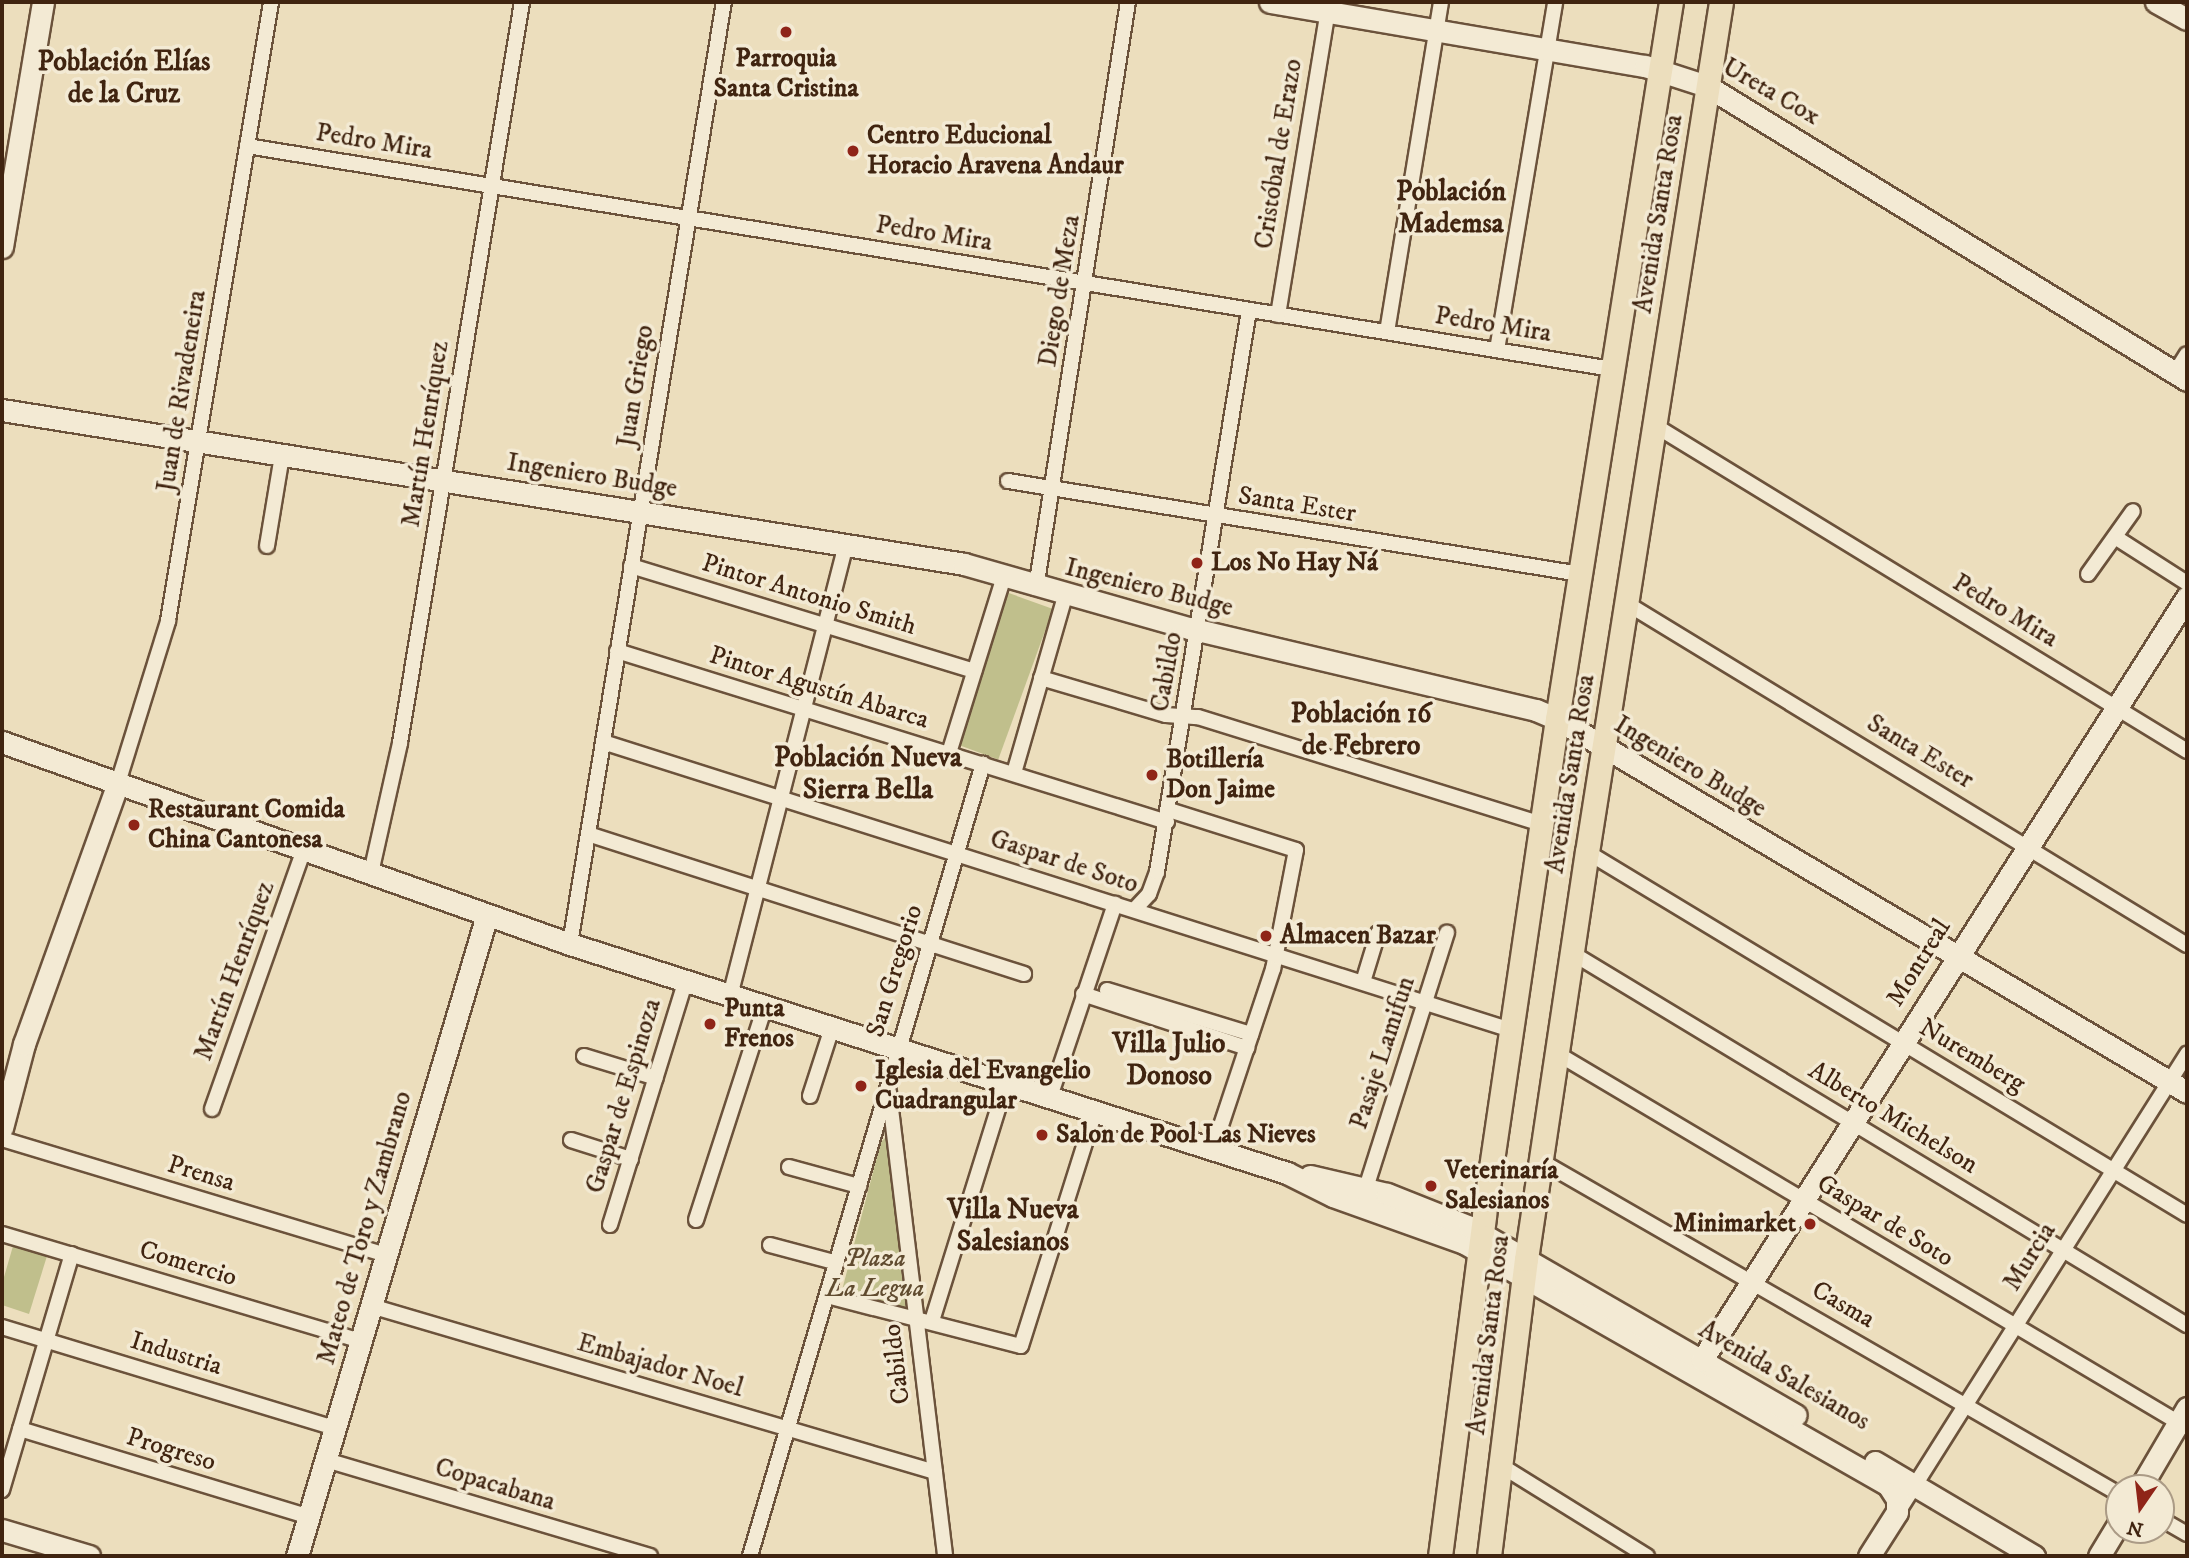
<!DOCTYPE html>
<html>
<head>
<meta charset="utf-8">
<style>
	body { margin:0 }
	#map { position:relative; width:2189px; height:1558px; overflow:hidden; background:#ecdebd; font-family:"IM FELL DW Pica",serif }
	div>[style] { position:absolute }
	.green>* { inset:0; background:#c0bf8c; transform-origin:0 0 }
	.roads { filter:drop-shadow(2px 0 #6b523b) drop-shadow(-2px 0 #6b523b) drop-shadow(0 2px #6b523b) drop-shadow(0 -2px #6b523b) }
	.street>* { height:14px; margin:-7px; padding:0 7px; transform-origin:7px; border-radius:7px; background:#f3ead4 }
	.secondary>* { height:21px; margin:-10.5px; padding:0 10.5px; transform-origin:10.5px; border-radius:10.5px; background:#f3ead4 }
	.primary>* { height:23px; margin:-11.5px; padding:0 11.5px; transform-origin:11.5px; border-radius:11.5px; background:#ecdebd }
	.dots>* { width:19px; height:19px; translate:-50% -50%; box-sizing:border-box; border:4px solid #f3ead4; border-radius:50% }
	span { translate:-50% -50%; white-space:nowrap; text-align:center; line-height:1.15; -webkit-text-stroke:7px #f3ead4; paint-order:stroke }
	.poi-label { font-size:26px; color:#402410; font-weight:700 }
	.left { translate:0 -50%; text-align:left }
	.right { translate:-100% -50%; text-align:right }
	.street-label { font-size:26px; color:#402410 }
	.park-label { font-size:26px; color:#604b2f; font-style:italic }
	.neighbourhood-label { font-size:28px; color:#402410; font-weight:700 }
	.frame { position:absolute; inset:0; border:4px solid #402410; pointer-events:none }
	.north { position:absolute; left:2105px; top:1474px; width:70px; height:70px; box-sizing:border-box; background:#f3ead4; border:2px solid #ab9b86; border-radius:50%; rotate:194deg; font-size:19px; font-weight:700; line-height:28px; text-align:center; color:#402410 }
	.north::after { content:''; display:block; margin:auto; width:24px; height:32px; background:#8f2418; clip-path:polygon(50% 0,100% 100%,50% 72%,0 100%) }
</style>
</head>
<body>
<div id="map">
	<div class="green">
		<div style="left:1006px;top:592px;width:50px;height:160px;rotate:20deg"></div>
		<div style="clip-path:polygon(888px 1135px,908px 1313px,841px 1294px,881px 1142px)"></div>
		<div style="clip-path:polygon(13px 1246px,47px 1256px,29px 1314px,2px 1305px,2px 1284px)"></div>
	</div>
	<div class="roads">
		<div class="street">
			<div style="left:247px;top:146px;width:1383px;rotate:9.28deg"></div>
			<div style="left:1278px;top:315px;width:316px;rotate:-80.7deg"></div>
			<div style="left:1387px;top:332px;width:334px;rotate:-80.7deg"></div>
			<div style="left:1497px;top:350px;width:353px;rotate:-80.5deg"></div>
			<div style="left:2175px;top:373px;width:22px;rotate:-58deg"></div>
			<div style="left:1654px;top:425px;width:625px;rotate:31.45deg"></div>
			<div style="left:1008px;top:481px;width:580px;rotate:9.23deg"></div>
			<div style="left:2115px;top:537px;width:85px;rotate:32.6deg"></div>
			<div style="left:267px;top:546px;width:92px;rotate:-80.6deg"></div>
			<div style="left:631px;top:566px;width:359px;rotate:17deg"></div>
			<div style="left:2088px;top:574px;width:77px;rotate:-54.5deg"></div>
			<div style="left:1036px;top:588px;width:593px;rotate:-81.08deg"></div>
			<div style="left:1626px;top:603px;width:657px;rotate:31.37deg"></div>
			<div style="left:617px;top:651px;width:576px;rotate:17.27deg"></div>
			<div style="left:1041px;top:678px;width:130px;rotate:16.5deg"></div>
			<div style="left:1166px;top:715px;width:32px;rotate:4deg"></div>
			<div style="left:1198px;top:717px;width:359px;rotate:17.3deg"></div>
			<div style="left:603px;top:742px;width:953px;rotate:17.6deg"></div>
			<div style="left:949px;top:753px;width:185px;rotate:-72.7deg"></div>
			<div style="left:1014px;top:773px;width:184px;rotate:-73.9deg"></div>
			<div style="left:118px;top:783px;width:170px;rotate:-72.8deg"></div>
			<div style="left:168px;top:621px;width:628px;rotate:-80.55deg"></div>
			<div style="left:1169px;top:810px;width:133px;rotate:17.5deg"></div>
			<div style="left:1296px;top:850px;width:121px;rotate:100.9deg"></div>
			<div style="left:1273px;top:969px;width:190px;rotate:108.4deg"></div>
			<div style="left:588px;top:834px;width:458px;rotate:17.8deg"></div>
			<div style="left:1587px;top:852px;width:701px;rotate:31.17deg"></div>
			<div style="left:371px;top:873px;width:133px;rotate:-77.4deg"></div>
			<div style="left:400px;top:743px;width:751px;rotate:-80.65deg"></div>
			<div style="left:1134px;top:910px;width:22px;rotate:-47deg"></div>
			<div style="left:1149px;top:894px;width:23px;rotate:-70deg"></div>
			<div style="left:1157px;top:872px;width:569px;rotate:-80.7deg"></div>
			<div style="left:570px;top:944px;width:955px;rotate:-80.72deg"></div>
			<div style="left:1572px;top:953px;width:719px;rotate:31.17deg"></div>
			<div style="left:1363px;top:982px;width:51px;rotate:-73deg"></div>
			<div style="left:1107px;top:990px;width:151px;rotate:17deg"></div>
			<div style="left:1083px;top:994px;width:173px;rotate:18.2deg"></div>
			<div style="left:730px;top:996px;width:466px;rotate:-75.6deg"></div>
			<div style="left:1558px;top:1054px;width:730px;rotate:30.71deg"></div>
			<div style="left:584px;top:1056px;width:75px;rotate:17deg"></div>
			<div style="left:889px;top:1092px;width:467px;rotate:83.1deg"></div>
			<div style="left:810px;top:1096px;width:71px;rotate:-72.1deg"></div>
			<div style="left:1050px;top:1097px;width:204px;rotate:-71.4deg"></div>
			<div style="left:212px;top:1109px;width:276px;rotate:-70.5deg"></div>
			<div style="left:2px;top:1139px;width:401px;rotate:16.8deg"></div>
			<div style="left:571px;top:1140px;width:63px;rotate:17.6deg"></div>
			<div style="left:1541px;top:1161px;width:667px;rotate:29.95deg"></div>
			<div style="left:789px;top:1167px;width:73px;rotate:15.2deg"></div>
			<div style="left:1366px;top:1188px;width:268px;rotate:-72.4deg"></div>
			<div style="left:696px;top:1220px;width:224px;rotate:-72.1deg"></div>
			<div style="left:610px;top:1225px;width:254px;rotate:-72.8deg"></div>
			<div style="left:2px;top:1234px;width:375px;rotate:16.6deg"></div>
			<div style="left:770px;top:1245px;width:69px;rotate:15deg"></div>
			<div style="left:827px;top:1296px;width:200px;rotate:14.5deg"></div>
			<div style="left:1021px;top:1346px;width:246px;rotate:-72.5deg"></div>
			<div style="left:371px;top:1306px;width:588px;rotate:16.4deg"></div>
			<div style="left:932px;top:1321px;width:249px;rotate:-72.7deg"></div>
			<div style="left:2px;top:1327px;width:348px;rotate:16.9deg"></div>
			<div style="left:20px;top:1429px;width:302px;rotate:16.9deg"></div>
			<div style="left:326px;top:1460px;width:338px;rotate:16.5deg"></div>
			<div style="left:1500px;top:1465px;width:173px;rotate:31.8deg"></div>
			<div style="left:2px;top:1490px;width:246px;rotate:-73.5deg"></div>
			<div style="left:1898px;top:1512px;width:542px;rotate:-57.75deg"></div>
			<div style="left:2161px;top:1519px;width:30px;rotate:30deg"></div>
			<div style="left:750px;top:1556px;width:826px;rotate:-73.61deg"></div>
		</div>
		<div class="secondary">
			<div style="left:1270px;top:2px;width:380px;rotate:9.7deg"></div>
			<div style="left:1645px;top:66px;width:65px;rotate:17.9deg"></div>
			<div style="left:1707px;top:86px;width:563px;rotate:31.49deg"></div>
			<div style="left:2156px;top:2px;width:35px;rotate:29deg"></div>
			<div style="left:2px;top:247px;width:248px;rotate:-80.5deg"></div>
			<div style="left:2px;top:410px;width:974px;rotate:9.09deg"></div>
			<div style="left:964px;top:564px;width:234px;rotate:15.9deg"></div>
			<div style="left:1189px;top:628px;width:357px;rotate:13.3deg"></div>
			<div style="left:1536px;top:710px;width:23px;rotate:23deg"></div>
			<div style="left:1557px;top:719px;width:732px;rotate:30.63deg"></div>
			<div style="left:2px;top:742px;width:603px;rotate:19.58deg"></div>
			<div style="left:570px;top:944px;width:753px;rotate:17.71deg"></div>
			<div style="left:1287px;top:1173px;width:51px;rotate:26.6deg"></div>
			<div style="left:1333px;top:1196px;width:139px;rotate:19.7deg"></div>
			<div style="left:1464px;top:1243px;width:488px;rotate:29.7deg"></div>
			<div style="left:1888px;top:1485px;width:17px;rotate:57deg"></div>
			<div style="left:1897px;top:1499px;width:13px;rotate:90deg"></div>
			<div style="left:1897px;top:1512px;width:52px;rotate:122.5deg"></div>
			<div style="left:2px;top:1128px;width:87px;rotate:-75.3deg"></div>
			<div style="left:24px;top:1044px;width:277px;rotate:-70.2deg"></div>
			<div style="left:1310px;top:1176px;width:79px;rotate:13.2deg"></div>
			<div style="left:1387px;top:1194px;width:89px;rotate:21.7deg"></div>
			<div style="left:1470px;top:1227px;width:376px;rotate:30deg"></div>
			<div style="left:1702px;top:1360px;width:904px;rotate:-57.56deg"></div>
			<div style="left:1875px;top:1462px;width:185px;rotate:30.6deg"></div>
			<div style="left:2140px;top:1488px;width:93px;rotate:-59.6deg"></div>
			<div style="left:2px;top:1530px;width:91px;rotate:16.6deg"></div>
			<div style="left:297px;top:1556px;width:669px;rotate:-73.49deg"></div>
			<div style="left:2099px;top:1556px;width:39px;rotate:-59deg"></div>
		</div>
		<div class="primary">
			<div style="left:1440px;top:1556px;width:344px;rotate:-82.6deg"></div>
			<div style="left:1484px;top:1215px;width:501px;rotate:-81.63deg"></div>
			<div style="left:1557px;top:719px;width:726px;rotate:-80.97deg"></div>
			<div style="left:1489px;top:1556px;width:299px;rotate:-82.9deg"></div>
			<div style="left:1526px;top:1259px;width:412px;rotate:-81.5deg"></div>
			<div style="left:1587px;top:852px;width:860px;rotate:-81.04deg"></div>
		</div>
	</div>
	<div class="dots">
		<div style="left:786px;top:32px;background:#8f2418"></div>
		<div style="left:853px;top:151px;background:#8f2418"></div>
		<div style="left:1197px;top:563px;background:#8f2418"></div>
		<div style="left:1152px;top:775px;background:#8f2418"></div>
		<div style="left:134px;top:825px;background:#8f2418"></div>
		<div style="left:1266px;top:936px;background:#8f2418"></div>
		<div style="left:710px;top:1024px;background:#8f2418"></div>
		<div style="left:861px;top:1086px;background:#8f2418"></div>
		<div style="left:1042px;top:1135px;background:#8f2418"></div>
		<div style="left:1431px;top:1186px;background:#8f2418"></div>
		<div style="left:1810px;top:1224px;background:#8f2418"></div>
	</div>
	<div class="poi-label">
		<span style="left:786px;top:74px">Parroquia<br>Santa Cristina</span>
		<span class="left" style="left:867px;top:151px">Centro Educional<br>Horacio Aravena Andaur</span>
		<span class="left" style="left:1211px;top:563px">Los No Hay Ná</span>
		<span class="left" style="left:1166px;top:775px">Botillería<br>Don Jaime</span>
		<span class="left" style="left:148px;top:825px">Restaurant Comida<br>China Cantonesa</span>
		<span class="left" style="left:1280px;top:936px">Almacen Bazar</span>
		<span class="left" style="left:724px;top:1024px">Punta<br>Frenos</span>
		<span class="left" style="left:875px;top:1086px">Iglesia del Evangelio<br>Cuadrangular</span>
		<span class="left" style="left:1056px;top:1135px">Salon de Pool Las Nieves</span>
		<span class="left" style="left:1445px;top:1186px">Veterinaría<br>Salesianos</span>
		<span class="right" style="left:1796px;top:1224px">Minimarket</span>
	</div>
	<div class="street-label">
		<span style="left:1771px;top:92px;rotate:30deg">Ureta Cox</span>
		<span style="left:374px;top:142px;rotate:9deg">Pedro Mira</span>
		<span style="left:1279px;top:154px;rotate:-81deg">Cristóbal de Erazo</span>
		<span style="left:1659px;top:214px;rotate:-81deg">Avenida Santa Rosa</span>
		<span style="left:934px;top:234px;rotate:9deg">Pedro Mira</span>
		<span style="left:1060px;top:291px;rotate:-81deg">Diego de Meza</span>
		<span style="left:1493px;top:325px;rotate:9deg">Pedro Mira</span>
		<span style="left:636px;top:386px;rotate:-81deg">Juan Griego</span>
		<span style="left:182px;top:391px;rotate:-81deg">Juan de Rivadeneira</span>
		<span style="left:426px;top:434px;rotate:-81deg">Martín Henríquez</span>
		<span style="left:592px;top:476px;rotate:9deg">Ingeniero Budge</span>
		<span style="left:1297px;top:505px;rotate:9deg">Santa Ester</span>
		<span style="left:1149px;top:588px;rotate:14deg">Ingeniero Budge</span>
		<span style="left:809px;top:595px;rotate:17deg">Pintor Antonio Smith</span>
		<span style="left:2005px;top:611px;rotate:31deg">Pedro Mira</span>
		<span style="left:1167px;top:672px;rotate:-80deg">Cabildo</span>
		<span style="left:819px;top:688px;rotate:17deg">Pintor Agustín Abarca</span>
		<span style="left:1920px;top:752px;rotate:31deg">Santa Ester</span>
		<span style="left:1690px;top:767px;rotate:31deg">Ingeniero Budge</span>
		<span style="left:1571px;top:774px;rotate:-81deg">Avenida Santa Rosa</span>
		<span style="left:1064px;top:862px;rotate:18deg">Gaspar de Soto</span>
		<span style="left:1919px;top:963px;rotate:-58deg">Montreal</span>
		<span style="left:235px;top:971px;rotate:-70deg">Martín Henríquez</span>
		<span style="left:895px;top:971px;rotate:-73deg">San Gregorio</span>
		<span style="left:1383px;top:1053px;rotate:-72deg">Pasaje Lamifun</span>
		<span style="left:1972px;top:1056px;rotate:31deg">Nuremberg</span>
		<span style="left:624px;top:1096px;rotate:-73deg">Gaspar de Espinoza</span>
		<span style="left:1893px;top:1118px;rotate:31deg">Alberto Michelson</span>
		<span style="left:201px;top:1174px;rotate:17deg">Prensa</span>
		<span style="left:1885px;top:1221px;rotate:31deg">Gaspar de Soto</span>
		<span style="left:365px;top:1228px;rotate:-74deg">Mateo de Toro y Zambrano</span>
		<span style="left:2030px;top:1257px;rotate:-58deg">Murcia</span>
		<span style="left:188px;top:1264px;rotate:17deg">Comercio</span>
		<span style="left:1843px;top:1305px;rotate:30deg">Casma</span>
		<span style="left:1489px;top:1335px;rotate:-83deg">Avenida Santa Rosa</span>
		<span style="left:176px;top:1354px;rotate:17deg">Industria</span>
		<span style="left:897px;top:1364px;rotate:-97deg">Cabildo</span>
		<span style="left:660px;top:1366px;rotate:16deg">Embajador Noel</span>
		<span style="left:1784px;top:1376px;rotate:30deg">Avenida Salesianos</span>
		<span style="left:171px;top:1450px;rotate:17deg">Progreso</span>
		<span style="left:495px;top:1485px;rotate:17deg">Copacabana</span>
	</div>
	<div class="park-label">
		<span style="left:875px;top:1274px">Plaza<br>La Legua</span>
	</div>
	<div class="neighbourhood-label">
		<span style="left:124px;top:78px">Población Elías<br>de la Cruz</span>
		<span style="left:1451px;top:208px">Población<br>Mademsa</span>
		<span style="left:1361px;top:730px">Población 16<br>de Febrero</span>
		<span style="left:868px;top:774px">Población Nueva<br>Sierra Bella</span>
		<span style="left:1169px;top:1060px">Villa Julio<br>Donoso</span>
		<span style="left:1013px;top:1226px">Villa Nueva<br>Salesianos</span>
	</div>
	<div class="frame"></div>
	<div class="north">N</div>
</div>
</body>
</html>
